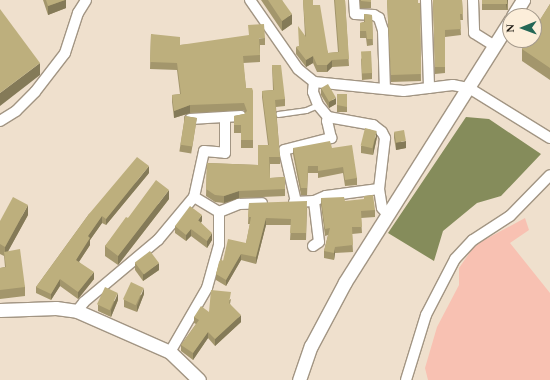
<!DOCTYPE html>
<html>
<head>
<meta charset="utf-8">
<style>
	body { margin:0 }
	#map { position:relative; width:550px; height:380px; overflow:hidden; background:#efe0cd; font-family:Spectral,serif }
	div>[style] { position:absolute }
	.green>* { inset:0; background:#f8c1b2 }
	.water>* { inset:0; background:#858c5b }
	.roads { filter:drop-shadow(1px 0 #a29583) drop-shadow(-1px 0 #a29583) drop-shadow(0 1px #a29583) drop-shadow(0 -1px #a29583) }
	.service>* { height:5px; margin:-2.5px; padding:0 2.5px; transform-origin:2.5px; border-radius:2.5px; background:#fff }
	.minor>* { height:10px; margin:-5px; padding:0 5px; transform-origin:5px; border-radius:5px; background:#fff }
	.tertiary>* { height:13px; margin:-6.5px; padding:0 6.5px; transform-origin:6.5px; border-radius:6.5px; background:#fff }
	.wall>* { inset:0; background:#a3966c; transform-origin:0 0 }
	.shaded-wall>* { inset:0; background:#847a58 }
	.building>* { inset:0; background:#bdaf7d; transform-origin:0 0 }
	span { translate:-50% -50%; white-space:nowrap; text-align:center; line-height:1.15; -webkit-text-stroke:3px #fceeda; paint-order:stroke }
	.north { position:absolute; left:502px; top:8px; width:40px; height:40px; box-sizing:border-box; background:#fceeda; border:1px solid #a59a8c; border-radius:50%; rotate:269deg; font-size:11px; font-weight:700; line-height:16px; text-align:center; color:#221d16 }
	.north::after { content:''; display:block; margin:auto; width:14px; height:18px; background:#246756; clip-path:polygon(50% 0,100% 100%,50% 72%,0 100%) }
</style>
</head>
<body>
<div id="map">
	<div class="green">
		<div style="clip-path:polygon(525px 218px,529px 230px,510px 243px,550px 293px,550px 380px,428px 380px,425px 368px,437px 327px,459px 285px,459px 268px,475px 245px)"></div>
	</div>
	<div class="water">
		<div style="clip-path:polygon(466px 117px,489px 119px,541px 154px,501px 196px,477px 203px,443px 231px,434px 261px,388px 233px)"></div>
	</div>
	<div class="roads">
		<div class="service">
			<div style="left:278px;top:114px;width:28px;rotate:-8deg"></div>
			<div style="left:306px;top:110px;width:13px;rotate:-23deg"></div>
		</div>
		<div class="minor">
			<div style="left:250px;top:0;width:84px;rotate:55.2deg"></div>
			<div style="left:298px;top:69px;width:21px;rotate:39deg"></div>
			<div style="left:314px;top:82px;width:90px;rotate:5.7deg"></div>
			<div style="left:404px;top:91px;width:49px;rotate:-7deg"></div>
			<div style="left:453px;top:85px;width:16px;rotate:11deg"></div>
			<div style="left:469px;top:88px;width:95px;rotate:31.7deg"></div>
			<div style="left:354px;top:0;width:14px;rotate:86deg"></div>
			<div style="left:355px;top:14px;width:19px;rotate:3deg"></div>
			<div style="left:374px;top:15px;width:6px;rotate:31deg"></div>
			<div style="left:379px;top:18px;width:13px;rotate:72deg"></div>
			<div style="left:383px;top:30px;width:59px;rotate:88.1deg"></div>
			<div style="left:426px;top:0;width:88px;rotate:88deg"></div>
			<div style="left:473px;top:0;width:33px;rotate:88deg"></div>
			<div style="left:474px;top:33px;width:25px;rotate:32deg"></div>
			<div style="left:314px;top:82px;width:10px;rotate:96deg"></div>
			<div style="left:313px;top:92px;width:14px;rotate:69deg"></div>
			<div style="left:318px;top:105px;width:16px;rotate:50deg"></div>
			<div style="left:328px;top:117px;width:46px;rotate:10.1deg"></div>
			<div style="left:373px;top:125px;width:11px;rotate:38deg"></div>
			<div style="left:382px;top:132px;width:7px;rotate:63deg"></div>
			<div style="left:385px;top:138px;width:51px;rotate:96.7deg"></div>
			<div style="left:379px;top:189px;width:19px;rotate:81deg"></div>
			<div style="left:382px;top:208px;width:9px;rotate:49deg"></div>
			<div style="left:190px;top:119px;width:51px;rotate:-3.4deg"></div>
			<div style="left:0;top:121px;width:19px;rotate:-32deg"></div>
			<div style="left:16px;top:111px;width:27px;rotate:-45deg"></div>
			<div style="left:35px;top:92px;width:49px;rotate:-52.4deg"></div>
			<div style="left:65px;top:53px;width:42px;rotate:-72deg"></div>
			<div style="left:78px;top:13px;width:15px;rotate:-58deg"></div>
			<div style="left:294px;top:202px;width:20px;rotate:-3deg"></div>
			<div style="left:314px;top:201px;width:13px;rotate:-23deg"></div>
			<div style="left:326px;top:196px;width:53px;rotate:-7.5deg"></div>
			<div style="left:296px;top:202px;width:53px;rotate:-103deg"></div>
			<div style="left:284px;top:150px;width:49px;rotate:-14.3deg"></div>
			<div style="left:331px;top:138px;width:17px;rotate:-103deg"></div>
			<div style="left:327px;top:121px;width:4px;rotate:-76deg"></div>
			<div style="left:219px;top:212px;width:22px;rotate:-22deg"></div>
			<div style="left:239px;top:204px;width:23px;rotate:-2deg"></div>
			<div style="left:313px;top:246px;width:7px;rotate:-34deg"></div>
			<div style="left:319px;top:242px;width:41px;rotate:-97deg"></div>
			<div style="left:77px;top:311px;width:11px;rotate:-52deg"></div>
			<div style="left:84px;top:302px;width:97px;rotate:-40deg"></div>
			<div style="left:158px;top:240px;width:56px;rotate:-50.1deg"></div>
			<div style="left:194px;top:197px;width:47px;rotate:-77.7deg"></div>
			<div style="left:204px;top:151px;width:21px;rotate:5deg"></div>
			<div style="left:225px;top:153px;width:36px;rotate:-90deg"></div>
			<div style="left:170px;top:352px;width:74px;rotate:-60deg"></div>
			<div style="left:207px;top:288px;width:45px;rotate:-74.4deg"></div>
			<div style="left:219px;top:245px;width:33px;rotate:-90deg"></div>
			<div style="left:219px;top:212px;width:29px;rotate:-149deg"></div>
			<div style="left:406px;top:380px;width:68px;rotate:-72.9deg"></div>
			<div style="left:426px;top:315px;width:63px;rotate:-62.6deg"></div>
			<div style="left:455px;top:259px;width:26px;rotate:-47deg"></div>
			<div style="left:473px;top:240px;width:44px;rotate:-33deg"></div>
			<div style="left:510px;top:216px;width:57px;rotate:-45.7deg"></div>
		</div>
		<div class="tertiary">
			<div style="left:513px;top:16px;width:19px;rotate:-58deg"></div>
			<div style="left:0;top:310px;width:56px;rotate:-2deg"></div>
			<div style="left:56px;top:308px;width:21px;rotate:8deg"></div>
			<div style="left:77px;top:311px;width:102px;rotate:23.8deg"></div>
			<div style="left:170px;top:352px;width:40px;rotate:44deg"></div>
			<div style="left:299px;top:380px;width:36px;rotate:-71deg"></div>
			<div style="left:311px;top:346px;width:72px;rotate:-62deg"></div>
			<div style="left:345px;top:282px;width:309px;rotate:-57.7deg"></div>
		</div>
	</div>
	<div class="wall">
		<div style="clip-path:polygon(43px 0,66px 0,66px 8px,48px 15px)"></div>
		<div style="clip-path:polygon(261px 0,282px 0,292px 24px,282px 31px)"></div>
		<div style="clip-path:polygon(303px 0,313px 0,313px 5px,328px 53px,338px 52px,334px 0,345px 0,349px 66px,332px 67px,327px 72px,317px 72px,313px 63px,306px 67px,296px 54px,296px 47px,299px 46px,305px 36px)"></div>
		<div style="left:360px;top:0;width:11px;height:8px"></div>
		<div style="clip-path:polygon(387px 0,418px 0,418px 3px,420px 3px,421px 81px,391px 82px)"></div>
		<div style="clip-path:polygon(433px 0,462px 0,463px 20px,460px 20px,461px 35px,445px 37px,445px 73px,435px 74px)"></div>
		<div style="left:482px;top:0;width:26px;height:10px"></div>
		<div style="clip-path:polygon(550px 4px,550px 80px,522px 61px,522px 49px)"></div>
		<div style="clip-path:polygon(364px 14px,372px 15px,373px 45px,367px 46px,366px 38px,360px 38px,360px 23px,364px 22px)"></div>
		<div style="clip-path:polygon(151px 34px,180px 45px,265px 38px,265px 45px,260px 45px,260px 62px,243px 63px,246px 88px,253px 91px,253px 148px,241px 148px,241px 133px,234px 133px,234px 116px,244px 114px,245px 114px,244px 110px,190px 113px,174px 118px,172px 102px,172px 95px,180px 94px,177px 70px,150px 69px)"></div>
		<div style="clip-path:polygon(361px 58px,372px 73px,372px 79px,362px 80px)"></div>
		<div style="clip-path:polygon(272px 65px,285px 99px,285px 106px,276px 107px,280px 157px,280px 164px,270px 164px,270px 178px,285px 177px,285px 196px,239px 198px,224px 203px,215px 202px,206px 196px,207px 163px,258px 165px,268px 145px,262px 97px,262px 91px,273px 90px)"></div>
		<div style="clip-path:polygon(321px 88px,336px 104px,329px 108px,321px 95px)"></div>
		<div style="left:337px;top:94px;width:10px;height:18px"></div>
		<div style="left:185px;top:116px;width:12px;height:36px;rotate:9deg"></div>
		<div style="clip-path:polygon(394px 132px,406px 148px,396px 150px,394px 138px)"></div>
		<div style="clip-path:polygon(377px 137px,373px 155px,361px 153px,361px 146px)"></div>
		<div style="clip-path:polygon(293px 148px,332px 148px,357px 178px,357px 185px,345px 186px,343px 173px,318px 178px,318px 173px,308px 173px,307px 195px,301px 195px,293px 154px)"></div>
		<div style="clip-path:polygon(149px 173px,106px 225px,102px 223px,90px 240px,90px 245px,79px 262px,94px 279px,78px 299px,60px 286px,51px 300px,36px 293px,36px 287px,89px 214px)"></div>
		<div style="clip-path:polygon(321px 198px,345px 201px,375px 210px,375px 217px,361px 218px,362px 233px,352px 234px,353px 252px,335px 253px,334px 260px,324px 258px,324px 251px,328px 235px,325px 236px,321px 205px)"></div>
		<div style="clip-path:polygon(169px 199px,118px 265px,105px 256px,105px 246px,128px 218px)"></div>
		<div style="clip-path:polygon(249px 203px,307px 208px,306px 240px,290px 240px,291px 225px,266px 225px,256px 264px,241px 260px,226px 286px,216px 280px,216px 274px,223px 261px,246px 243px,250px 224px,248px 224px)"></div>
		<div style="clip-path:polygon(28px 215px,8px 251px,25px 287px,25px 296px,0 299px,0 268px,5px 267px,4px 256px,0 254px,0 221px)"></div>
		<div style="clip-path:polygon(202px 221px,201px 223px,212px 240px,207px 248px,191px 236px,186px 241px,175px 233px,175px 226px)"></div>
		<div style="clip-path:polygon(135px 263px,159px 270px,143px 281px,135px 270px)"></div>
		<div style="clip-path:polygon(144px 294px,137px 312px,124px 307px,124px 300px)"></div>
		<div style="clip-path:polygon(231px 299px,230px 304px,241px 322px,215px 346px,208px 338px,193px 360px,181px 351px,181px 345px,196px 324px,194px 323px,194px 317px,209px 312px)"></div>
		<div style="clip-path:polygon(118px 300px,111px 317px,98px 311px,98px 305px)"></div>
	</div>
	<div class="shaded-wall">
		<div style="clip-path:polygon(65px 0,66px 0,66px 8px,48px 15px,48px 6px)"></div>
		<div style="clip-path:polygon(507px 0,508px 0,506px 10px,506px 4px)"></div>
		<div style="clip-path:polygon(292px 14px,292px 24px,282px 31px,282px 21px)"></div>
		<div style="clip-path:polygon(313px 56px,313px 63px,306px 67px,306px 60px)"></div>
		<div style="clip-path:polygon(332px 60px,332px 67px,327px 72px,327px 65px)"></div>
		<div style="clip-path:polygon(40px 63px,40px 75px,0 106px,0 93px)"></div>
		<div style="clip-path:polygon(336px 98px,336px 104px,329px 108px,329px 102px)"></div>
		<div style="clip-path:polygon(190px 105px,190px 113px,174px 118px,174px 111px)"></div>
		<div style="clip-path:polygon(377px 131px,377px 137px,373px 155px,373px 148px)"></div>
		<div style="clip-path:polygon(406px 141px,406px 148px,396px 150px,396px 143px)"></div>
		<div style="clip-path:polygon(149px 166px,149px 173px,106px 225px,106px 219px)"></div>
		<div style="clip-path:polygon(169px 190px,169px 199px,118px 265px,118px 256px)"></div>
		<div style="clip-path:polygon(239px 191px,239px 198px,224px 203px,224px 196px)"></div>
		<div style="clip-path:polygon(28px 205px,28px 215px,5px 257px,5px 247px)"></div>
		<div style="clip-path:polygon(202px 215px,202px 221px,198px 226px,198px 220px)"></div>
		<div style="clip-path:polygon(102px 216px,102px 223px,90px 240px,90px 245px,76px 266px,76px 260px,88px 236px)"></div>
		<div style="clip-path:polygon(266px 218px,266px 225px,256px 264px,256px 257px)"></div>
		<div style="clip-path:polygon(191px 229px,191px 236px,186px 241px,186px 235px)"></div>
		<div style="clip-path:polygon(212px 233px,212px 240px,207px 248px,207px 241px)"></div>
		<div style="clip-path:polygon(335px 247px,335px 253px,334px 260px,334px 253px)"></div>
		<div style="clip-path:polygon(241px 254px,241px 260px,226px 286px,226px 280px)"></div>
		<div style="clip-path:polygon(159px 263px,159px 270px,143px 281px,143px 274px)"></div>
		<div style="clip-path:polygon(94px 272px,94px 279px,78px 299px,78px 292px)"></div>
		<div style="clip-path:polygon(60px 279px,60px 286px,51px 300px,51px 294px)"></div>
		<div style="clip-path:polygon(144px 288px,144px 294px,137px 312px,137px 306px)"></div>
		<div style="clip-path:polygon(118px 293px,118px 300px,111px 317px,111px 310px)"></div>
		<div style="clip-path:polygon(241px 315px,241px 322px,215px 346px,215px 339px)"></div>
		<div style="clip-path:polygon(208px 332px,208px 338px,193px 360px,193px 353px)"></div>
	</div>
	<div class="building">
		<div style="clip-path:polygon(46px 0,65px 0,48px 6px)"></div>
		<div style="clip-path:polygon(268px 0,282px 0,292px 14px,282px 21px)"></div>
		<div style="clip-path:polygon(303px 0,313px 0,313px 5px,320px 5px,328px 53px,339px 52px,335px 0,345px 0,349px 59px,332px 60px,327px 65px,317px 65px,313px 56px,306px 60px,296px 47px,299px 46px,298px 26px,306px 37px)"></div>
		<div style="clip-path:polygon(361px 0,371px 0,371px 2px,361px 1px)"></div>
		<div style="clip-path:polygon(387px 0,418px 0,418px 3px,420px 3px,421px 74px,391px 75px)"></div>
		<div style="clip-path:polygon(433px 0,462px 0,463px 14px,460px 14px,461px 29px,445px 30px,445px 67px,435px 67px)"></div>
		<div style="left:482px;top:0;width:25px;height:4px"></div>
		<div style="clip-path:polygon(550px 4px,550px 68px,522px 49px,527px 40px,534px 40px,534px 29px)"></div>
		<div style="clip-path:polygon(0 9px,40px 63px,0 93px)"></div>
		<div style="clip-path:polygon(364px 14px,372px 15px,373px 39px,367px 39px,366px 31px,360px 31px,360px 23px,365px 22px)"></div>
		<div style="clip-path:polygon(264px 24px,265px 38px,259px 38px,260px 55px,243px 56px,246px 88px,252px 88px,253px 91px,253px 140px,241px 140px,241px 125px,234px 125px,234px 116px,244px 114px,247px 111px,244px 103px,190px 105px,174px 111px,172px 95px,181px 94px,177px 63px,150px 62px,151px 34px,180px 37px,180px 45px,249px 35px,248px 25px)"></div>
		<div style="left:371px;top:51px;width:22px;height:10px;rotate:87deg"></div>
		<div style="clip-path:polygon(272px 65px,281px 65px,285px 99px,275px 100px,280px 157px,269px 157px,270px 178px,285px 177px,285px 189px,239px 191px,224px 196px,215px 195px,206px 189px,207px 163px,258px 165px,258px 145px,269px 145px,262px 91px,274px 90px)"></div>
		<div style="left:328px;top:84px;width:16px;height:8px;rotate:60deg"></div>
		<div style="clip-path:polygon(337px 94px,347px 94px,347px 107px,337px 105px)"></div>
		<div style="left:185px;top:116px;width:12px;height:29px;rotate:9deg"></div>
		<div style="left:365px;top:128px;width:12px;height:18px;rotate:14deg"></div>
		<div style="left:404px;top:130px;width:11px;height:10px;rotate:80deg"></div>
		<div style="clip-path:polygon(330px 141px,332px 148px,352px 145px,357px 178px,345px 180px,343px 167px,318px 171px,318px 166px,308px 166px,307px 188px,301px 188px,293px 148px)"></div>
		<div style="clip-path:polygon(137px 157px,149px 166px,106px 219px,102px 216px,88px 236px,90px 238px,76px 260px,94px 272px,78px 292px,60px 279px,51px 294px,36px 287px,89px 214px)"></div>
		<div style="clip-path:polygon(156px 180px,169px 190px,118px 256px,105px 246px,126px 217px,128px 218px)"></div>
		<div style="clip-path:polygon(373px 195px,375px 210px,361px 211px,362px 227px,352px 227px,353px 245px,335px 247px,334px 253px,324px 251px,330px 228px,325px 229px,321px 198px,344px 197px,345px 201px,364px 199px,364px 196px)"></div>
		<div style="clip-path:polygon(13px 197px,28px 205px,5px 247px,0 244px,0 221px)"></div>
		<div style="clip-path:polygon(307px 201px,306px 233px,290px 233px,291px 219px,266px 218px,256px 257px,241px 254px,226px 280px,216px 274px,219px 262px,221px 259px,223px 261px,228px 239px,246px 243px,251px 217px,248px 217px,249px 203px)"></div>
		<div style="clip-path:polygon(190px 206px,202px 215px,198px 220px,212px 233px,207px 241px,191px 229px,186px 235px,175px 226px)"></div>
		<div style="clip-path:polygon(20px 249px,25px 287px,0 290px,0 268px,6px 267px,4px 252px)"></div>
		<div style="left:150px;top:251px;width:15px;height:19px;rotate:53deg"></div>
		<div style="left:131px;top:282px;width:14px;height:19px;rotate:25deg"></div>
		<div style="left:105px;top:287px;width:14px;height:19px;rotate:25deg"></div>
		<div style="clip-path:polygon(211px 290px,231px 292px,229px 303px,241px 315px,215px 339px,208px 332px,193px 353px,181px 345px,199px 320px,194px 317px,201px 306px,209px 312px)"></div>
	</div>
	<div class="north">N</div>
</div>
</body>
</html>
